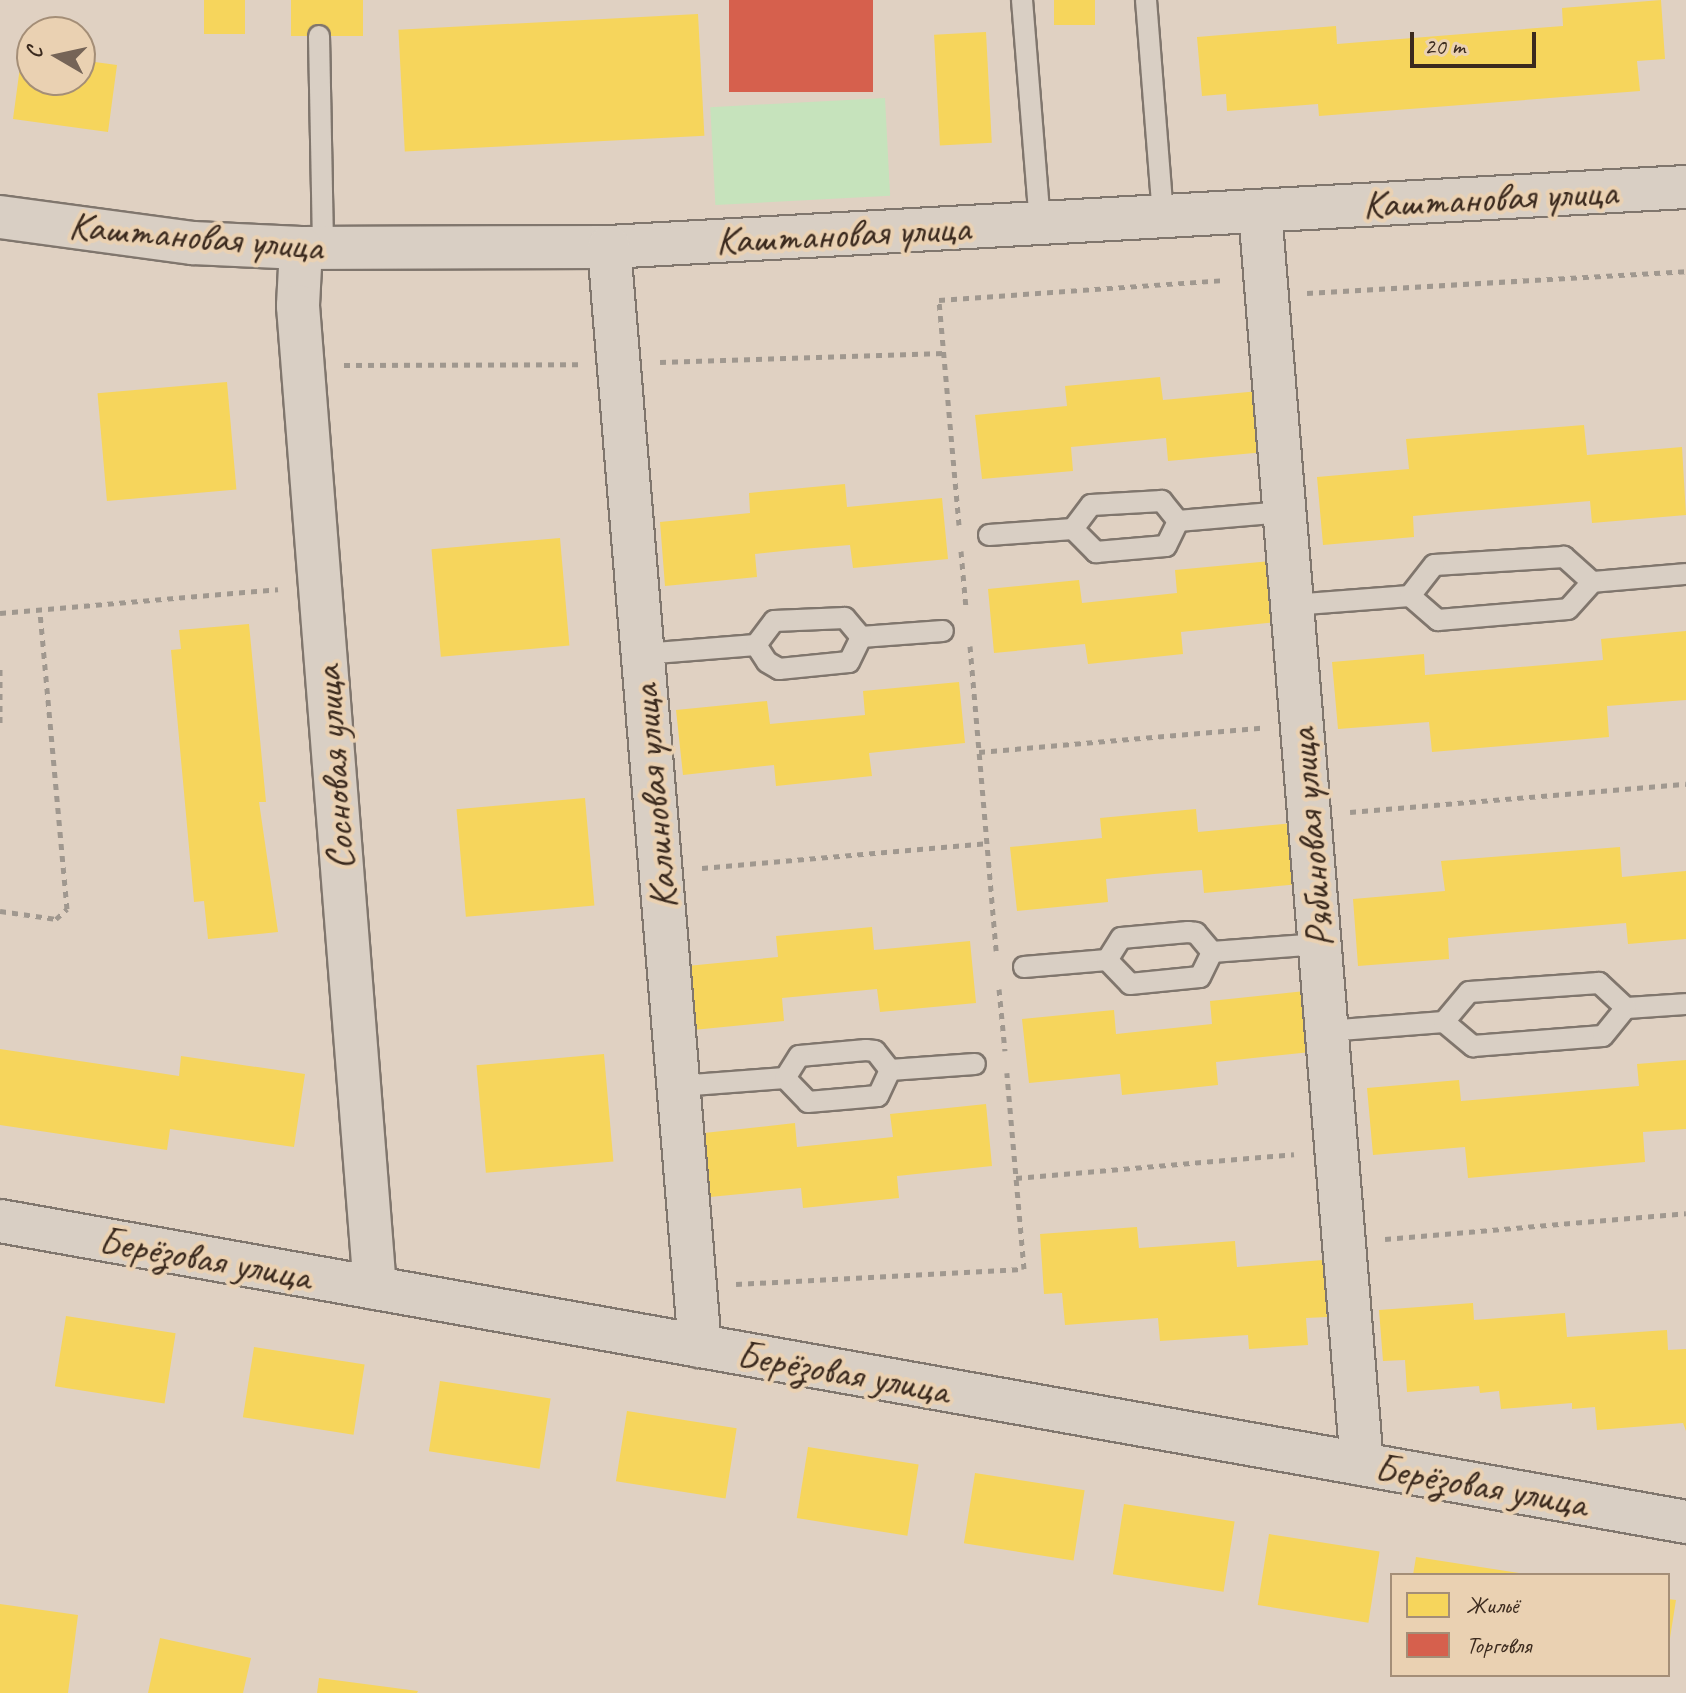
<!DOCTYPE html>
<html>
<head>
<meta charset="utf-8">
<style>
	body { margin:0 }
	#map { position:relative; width:1686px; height:1693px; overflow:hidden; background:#e0d1c2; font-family:Caveat,sans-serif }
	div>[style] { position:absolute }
	.green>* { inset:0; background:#c6e3bc; transform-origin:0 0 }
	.homes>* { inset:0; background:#f6d55c; transform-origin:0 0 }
	.shops>* { inset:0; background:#d6604d; transform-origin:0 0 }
	.path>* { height:5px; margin-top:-2.5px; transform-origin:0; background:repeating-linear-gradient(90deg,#a0988f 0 6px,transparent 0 12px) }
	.roads { filter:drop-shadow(2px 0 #80766d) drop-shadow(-2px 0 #80766d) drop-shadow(0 2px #80766d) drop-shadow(0 -2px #80766d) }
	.service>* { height:20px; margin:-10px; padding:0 10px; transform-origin:10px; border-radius:10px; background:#d9cfc4 }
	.minor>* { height:42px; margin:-21px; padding:0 21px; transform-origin:21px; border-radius:21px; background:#d9cfc4 }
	span { translate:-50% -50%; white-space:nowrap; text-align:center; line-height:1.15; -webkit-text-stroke:8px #ead1b2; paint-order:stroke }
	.street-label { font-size:40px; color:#3b2a1e }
	.legend { position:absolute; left:1390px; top:1573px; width:280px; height:104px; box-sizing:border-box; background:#ead1b2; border:2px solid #a48e77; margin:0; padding:10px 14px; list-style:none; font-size:24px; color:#3b2a1e }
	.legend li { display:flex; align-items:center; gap:16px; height:40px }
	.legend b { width:40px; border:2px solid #a48e77 }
	.north { position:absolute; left:16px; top:16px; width:80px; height:80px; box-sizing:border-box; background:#ead1b2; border:2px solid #a48e77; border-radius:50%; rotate:279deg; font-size:22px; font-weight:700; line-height:32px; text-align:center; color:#3b2a1e }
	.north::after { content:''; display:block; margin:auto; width:28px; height:36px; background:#756457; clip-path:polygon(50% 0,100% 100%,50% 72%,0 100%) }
	.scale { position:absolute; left:1410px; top:32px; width:126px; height:36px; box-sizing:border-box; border:4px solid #3b2a1e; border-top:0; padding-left:10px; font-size:24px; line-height:28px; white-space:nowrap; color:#3b2a1e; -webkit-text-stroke:6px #ead1b2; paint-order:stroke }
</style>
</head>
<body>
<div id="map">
	<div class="green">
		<div style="left:885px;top:98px;width:98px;height:175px;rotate:87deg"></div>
	</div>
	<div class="homes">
		<div style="left:204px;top:0;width:41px;height:34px"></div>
		<div style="left:291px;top:0;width:72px;height:36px"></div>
		<div style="left:1054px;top:0;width:41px;height:25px"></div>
		<div style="clip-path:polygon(1661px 0,1665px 59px,1637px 61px,1640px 91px,1319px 116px,1318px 104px,1227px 111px,1226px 94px,1202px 96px,1197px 37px,1336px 26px,1337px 44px,1563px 26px,1562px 8px)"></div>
		<div style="left:698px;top:14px;width:122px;height:300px;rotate:87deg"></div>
		<div style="left:986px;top:32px;width:111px;height:52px;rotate:87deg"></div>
		<div style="clip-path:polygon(22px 52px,32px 54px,32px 80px,80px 80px,80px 60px,117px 65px,108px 132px,13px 119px)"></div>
		<div style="clip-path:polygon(1160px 377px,1163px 400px,1259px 391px,1265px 452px,1168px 461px,1166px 438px,1071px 447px,1073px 471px,982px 479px,975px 415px,1067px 406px,1065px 386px)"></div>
		<div style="left:227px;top:382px;width:108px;height:130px;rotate:85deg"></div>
		<div style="clip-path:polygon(1584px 425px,1587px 455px,1682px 447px,1686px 515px,1592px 523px,1590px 501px,1457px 512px,1413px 516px,1414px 537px,1323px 545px,1317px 477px,1409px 469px,1406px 439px)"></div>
		<div style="clip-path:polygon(845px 484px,847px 507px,942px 498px,948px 559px,853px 568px,850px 545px,802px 549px,755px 554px,757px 577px,665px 586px,660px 522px,750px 513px,749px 493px)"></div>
		<div style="left:560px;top:538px;width:108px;height:129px;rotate:85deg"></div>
		<div style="clip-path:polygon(1271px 561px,1277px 622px,1181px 632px,1183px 654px,1088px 664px,1085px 644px,994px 653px,988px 589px,1079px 580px,1082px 603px,1177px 593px,1175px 570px)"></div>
		<div style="clip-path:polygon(249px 624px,266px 802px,259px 802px,278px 932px,208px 939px,204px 901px,194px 902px,171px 650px,181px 649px,179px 630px)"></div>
		<div style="clip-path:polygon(1686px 631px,1686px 700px,1607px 706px,1609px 737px,1432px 752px,1429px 722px,1338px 729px,1332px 662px,1424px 654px,1425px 675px,1603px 660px,1601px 639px)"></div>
		<div style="clip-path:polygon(959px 682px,965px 743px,869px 753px,872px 776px,776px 786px,774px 765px,683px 775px,676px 710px,767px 701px,770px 724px,865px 715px,863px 691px)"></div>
		<div style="left:585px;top:798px;width:108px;height:129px;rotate:85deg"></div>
		<div style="clip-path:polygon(1196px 809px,1198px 832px,1294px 823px,1300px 884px,1204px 893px,1202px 870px,1154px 874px,1106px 879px,1108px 902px,1017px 911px,1010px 847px,1102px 838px,1100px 818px)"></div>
		<div style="clip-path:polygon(1620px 847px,1622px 877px,1686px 871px,1686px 939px,1628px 944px,1626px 923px,1493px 934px,1448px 938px,1449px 959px,1358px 966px,1353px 899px,1445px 891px,1441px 861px)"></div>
		<div style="clip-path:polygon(872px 927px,874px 950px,970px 941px,976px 1003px,880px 1012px,877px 989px,782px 998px,784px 1021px,693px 1030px,687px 966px,778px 957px,776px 936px)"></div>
		<div style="clip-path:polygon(1305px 991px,1311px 1052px,1216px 1062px,1218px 1085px,1122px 1095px,1120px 1074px,1029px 1083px,1022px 1019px,1114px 1010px,1116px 1034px,1212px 1024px,1210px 1001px)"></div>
		<div style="clip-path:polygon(0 1049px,179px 1076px,181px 1056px,305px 1074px,294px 1147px,170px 1129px,167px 1150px,0 1125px)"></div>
		<div style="left:604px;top:1054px;width:108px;height:128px;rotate:85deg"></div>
		<div style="clip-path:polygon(1686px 1060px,1686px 1129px,1643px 1132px,1645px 1162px,1468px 1178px,1465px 1147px,1373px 1155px,1367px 1088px,1459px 1080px,1461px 1101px,1639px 1086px,1637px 1064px)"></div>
		<div style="clip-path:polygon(986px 1104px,992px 1166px,897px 1176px,899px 1198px,803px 1208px,801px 1188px,710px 1197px,704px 1133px,795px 1123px,797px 1147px,893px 1137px,890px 1114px)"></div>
		<div style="clip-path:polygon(1137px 1227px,1139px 1248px,1235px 1241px,1237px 1267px,1323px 1260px,1327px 1317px,1306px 1318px,1308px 1345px,1249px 1349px,1248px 1335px,1160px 1341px,1158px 1318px,1065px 1325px,1062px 1293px,1044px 1294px,1040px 1234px)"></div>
		<div style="clip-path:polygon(1473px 1303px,1474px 1320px,1565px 1313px,1567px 1337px,1667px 1330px,1668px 1350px,1686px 1349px,1686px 1431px,1683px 1423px,1597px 1430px,1595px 1407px,1572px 1409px,1572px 1403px,1501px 1409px,1499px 1391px,1480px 1393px,1479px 1386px,1407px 1392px,1405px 1360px,1383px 1361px,1379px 1310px)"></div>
		<div style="left:66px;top:1316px;width:111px;height:71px;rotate:9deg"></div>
		<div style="left:254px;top:1347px;width:112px;height:71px;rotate:9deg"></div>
		<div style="left:440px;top:1381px;width:112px;height:71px;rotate:9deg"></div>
		<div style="left:627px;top:1411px;width:111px;height:71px;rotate:9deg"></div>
		<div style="left:808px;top:1447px;width:112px;height:72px;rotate:9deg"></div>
		<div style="left:975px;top:1473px;width:111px;height:71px;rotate:9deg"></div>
		<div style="left:1124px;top:1504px;width:112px;height:71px;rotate:9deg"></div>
		<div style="left:1269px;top:1534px;width:112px;height:72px;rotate:9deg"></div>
		<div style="clip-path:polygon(1416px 1557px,1519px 1573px,1519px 1575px,1413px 1575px)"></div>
		<div style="clip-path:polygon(1668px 1599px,1676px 1600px,1670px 1638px,1668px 1638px)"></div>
		<div style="clip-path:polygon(0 1604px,78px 1615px,68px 1693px,0 1693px)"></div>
		<div style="clip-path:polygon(160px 1638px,251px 1658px,243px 1693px,148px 1693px)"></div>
		<div style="clip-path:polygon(319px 1678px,418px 1691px,417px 1693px,317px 1693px)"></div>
	</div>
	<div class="shops">
		<div style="left:729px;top:0;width:144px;height:92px"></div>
	</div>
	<div class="path">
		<div style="left:1307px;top:293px;width:380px;rotate:-3.3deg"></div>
		<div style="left:660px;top:362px;width:284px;rotate:-1.8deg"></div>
		<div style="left:344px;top:365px;width:234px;rotate:-0.2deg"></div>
		<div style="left:959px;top:525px;width:226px;rotate:-95.1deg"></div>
		<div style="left:939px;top:300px;width:285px;rotate:-4deg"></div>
		<div style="left:961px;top:551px;width:57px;rotate:85deg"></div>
		<div style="left:0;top:613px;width:279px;rotate:-4.9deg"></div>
		<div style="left:970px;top:646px;width:306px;rotate:85.1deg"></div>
		<div style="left:0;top:669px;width:59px;rotate:90deg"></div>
		<div style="left:979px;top:752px;width:283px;rotate:-4.9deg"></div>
		<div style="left:1350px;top:812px;width:337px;rotate:-4.8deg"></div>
		<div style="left:702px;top:868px;width:285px;rotate:-5deg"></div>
		<div style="left:0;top:911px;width:57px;rotate:8.1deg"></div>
		<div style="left:56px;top:919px;width:15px;rotate:-42deg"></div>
		<div style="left:67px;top:909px;width:300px;rotate:-95.2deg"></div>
		<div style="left:999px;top:989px;width:62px;rotate:84.5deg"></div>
		<div style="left:1016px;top:1178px;width:279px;rotate:-4.9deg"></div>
		<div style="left:1385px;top:1239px;width:302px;rotate:-4.9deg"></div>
		<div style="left:736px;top:1284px;width:288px;rotate:-3deg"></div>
		<div style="left:1024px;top:1269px;width:197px;rotate:-95deg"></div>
	</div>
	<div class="roads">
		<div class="service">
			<div style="left:1022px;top:0;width:224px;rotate:85.4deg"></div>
			<div style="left:1146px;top:0;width:217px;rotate:85.5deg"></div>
			<div style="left:319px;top:36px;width:212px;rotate:88.9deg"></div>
			<div style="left:1178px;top:521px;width:106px;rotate:-4.9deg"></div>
			<div style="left:989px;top:535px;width:84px;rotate:-4.1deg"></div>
			<div style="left:1073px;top:529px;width:33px;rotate:45deg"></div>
			<div style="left:1096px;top:552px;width:70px;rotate:-4.9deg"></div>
			<div style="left:1166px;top:546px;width:28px;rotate:-64deg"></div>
			<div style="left:1178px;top:521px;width:26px;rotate:-129deg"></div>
			<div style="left:1162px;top:501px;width:71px;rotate:176.8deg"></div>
			<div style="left:1091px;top:505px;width:30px;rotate:127deg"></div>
			<div style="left:1592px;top:582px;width:94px;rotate:-4.9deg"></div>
			<div style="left:1292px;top:605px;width:118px;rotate:-4.4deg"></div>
			<div style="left:1410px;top:596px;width:37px;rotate:41deg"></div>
			<div style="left:1438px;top:620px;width:130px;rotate:-4.8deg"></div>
			<div style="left:1568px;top:609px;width:36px;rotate:-48deg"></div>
			<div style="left:1592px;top:582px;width:38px;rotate:-138deg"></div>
			<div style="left:1564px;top:557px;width:130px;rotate:176.5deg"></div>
			<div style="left:1434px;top:565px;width:39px;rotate:128deg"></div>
			<div style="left:861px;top:637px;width:82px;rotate:-4.2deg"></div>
			<div style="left:643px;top:654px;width:113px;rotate:-4.6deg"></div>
			<div style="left:756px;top:645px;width:20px;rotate:57deg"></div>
			<div style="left:767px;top:662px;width:14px;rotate:30deg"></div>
			<div style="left:779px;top:669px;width:70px;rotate:-5.7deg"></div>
			<div style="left:849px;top:662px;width:28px;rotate:-64deg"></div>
			<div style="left:861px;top:637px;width:25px;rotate:-130deg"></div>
			<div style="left:845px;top:618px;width:71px;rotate:177.6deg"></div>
			<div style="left:774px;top:621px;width:30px;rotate:127deg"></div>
			<div style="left:1212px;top:952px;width:108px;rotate:-4.2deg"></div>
			<div style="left:1024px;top:967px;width:83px;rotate:-4.8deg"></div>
			<div style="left:1107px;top:960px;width:33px;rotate:46deg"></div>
			<div style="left:1130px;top:984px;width:70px;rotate:-5.7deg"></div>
			<div style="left:1200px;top:977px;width:28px;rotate:-64deg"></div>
			<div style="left:1212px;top:952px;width:25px;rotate:-130deg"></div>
			<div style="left:1196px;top:933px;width:8px;rotate:-173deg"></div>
			<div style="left:1188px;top:932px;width:67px;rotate:174.9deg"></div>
			<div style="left:1121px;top:938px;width:26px;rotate:122deg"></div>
			<div style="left:1626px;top:1008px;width:60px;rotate:-3.8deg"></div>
			<div style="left:1327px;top:1031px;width:117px;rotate:-4.4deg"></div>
			<div style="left:1444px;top:1022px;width:38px;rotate:40deg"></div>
			<div style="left:1473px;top:1046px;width:130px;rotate:-4.4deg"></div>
			<div style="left:1603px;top:1036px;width:36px;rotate:-51deg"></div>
			<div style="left:1626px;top:1008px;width:37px;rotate:-137deg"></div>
			<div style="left:1599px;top:983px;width:130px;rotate:176deg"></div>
			<div style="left:1469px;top:992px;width:39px;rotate:130deg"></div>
			<div style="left:890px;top:1070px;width:85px;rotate:-4deg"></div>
			<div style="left:679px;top:1086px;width:106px;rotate:-4.3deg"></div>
			<div style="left:785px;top:1078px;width:33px;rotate:46deg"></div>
			<div style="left:808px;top:1102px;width:70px;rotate:-4.9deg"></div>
			<div style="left:878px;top:1096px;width:29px;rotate:-65deg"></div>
			<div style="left:890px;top:1070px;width:24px;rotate:-128deg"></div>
			<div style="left:875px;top:1051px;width:9px;rotate:-174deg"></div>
			<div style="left:866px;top:1050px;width:67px;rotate:174.9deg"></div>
			<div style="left:799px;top:1056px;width:26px;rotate:122deg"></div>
		</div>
		<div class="minor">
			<div style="left:1260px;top:211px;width:1257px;rotate:85.35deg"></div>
			<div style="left:0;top:217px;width:195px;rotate:7.7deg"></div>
			<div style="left:193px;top:243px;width:108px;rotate:2.7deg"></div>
			<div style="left:301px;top:248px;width:308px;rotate:-0.2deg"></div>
			<div style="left:609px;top:247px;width:1079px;rotate:-3.19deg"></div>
			<div style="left:609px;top:247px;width:1103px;rotate:85.27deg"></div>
			<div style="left:301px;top:248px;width:58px;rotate:93deg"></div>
			<div style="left:298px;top:306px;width:985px;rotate:85.52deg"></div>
			<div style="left:0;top:1221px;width:1713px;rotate:10.12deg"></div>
		</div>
	</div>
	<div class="street-label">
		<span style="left:1490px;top:198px;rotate:-3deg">Каштановая улица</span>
		<span style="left:843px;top:234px;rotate:-3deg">Каштановая улица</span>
		<span style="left:196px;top:236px;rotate:5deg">Каштановая улица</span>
		<span style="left:334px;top:768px;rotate:-94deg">Сосновая улица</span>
		<span style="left:654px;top:797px;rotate:-95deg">Калиновая улица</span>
		<span style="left:1311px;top:838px;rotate:-95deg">Рябиновая улица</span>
		<span style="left:205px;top:1258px;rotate:10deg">Берёзовая улица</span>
		<span style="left:843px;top:1372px;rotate:10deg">Берёзовая улица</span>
		<span style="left:1481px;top:1485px;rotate:10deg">Берёзовая улица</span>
	</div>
	<ul class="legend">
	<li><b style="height:22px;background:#f6d55c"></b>Жильё</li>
	<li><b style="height:22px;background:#d6604d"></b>Торговля</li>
	</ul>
	<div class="north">С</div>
	<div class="scale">20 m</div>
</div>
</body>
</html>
